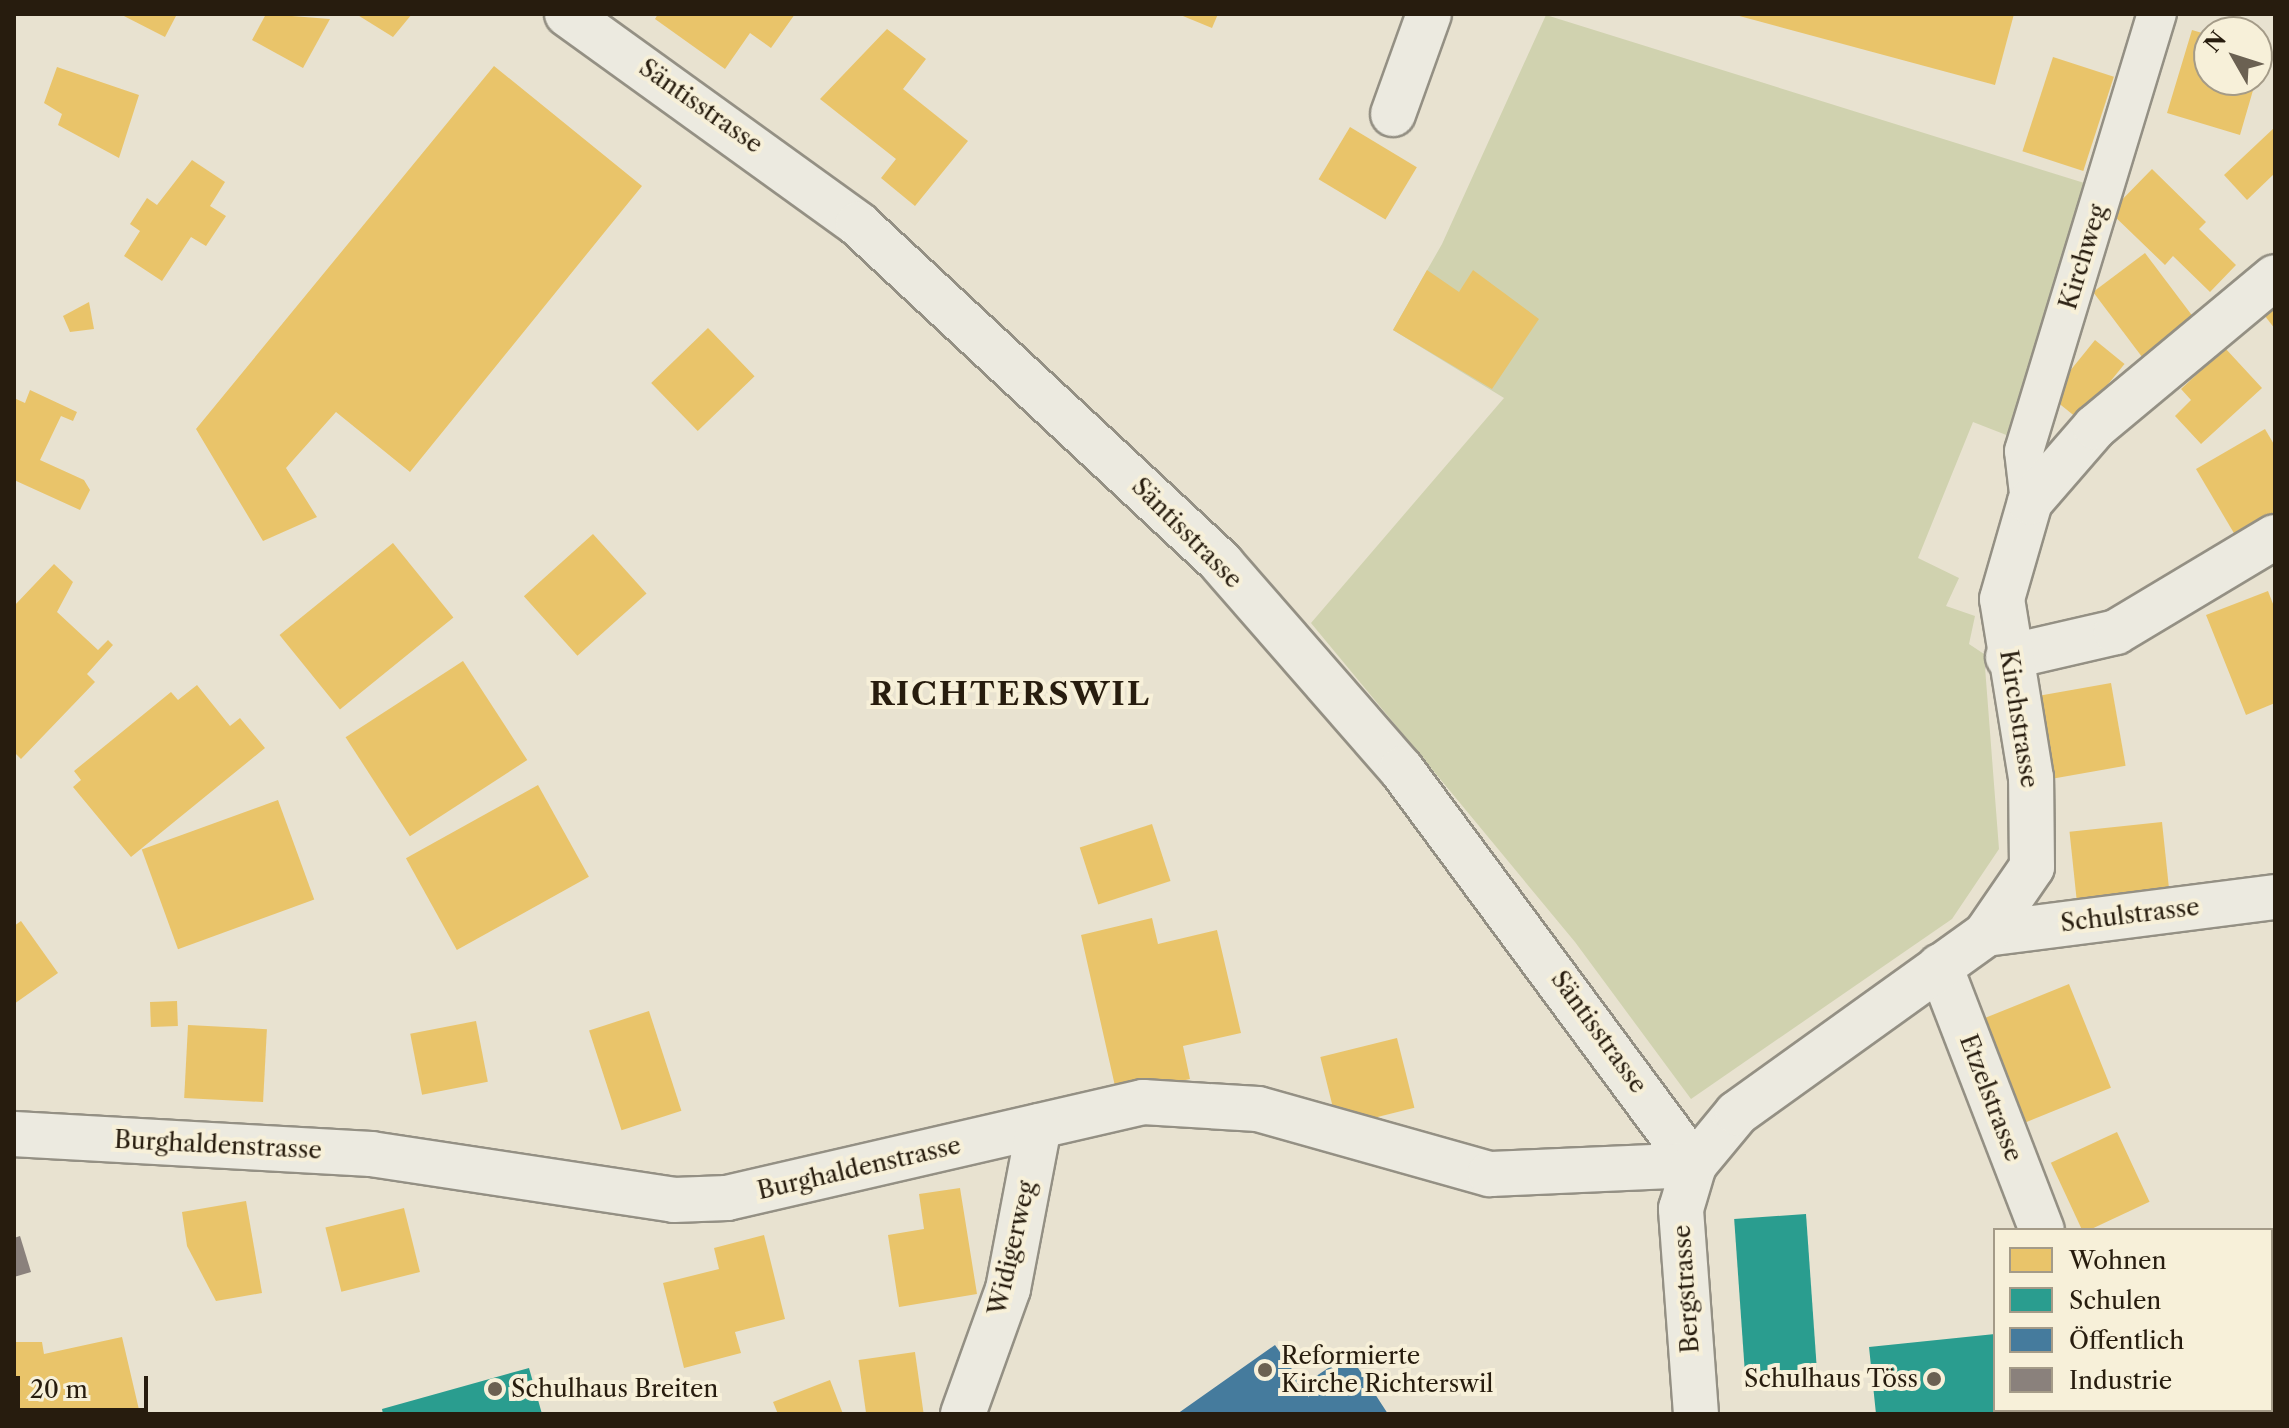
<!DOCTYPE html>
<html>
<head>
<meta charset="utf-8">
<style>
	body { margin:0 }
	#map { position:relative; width:2289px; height:1428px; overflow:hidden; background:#e8e2d0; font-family:"Libre Caslon Text",serif }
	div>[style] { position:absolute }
	.green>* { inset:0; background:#d0d2af }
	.homes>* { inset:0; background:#e9c46a; transform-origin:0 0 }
	.schools>* { inset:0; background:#2a9d8f; transform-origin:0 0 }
	.public>* { inset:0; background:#457b9d }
	.industry>* { inset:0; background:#8a817c }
	.roads { filter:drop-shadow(2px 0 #949084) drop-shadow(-2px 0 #949084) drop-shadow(0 2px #949084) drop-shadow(0 -2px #949084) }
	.pedestrian>* { height:38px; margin:-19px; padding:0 19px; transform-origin:19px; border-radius:19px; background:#eceae0 }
	.minor>* { height:44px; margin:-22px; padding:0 22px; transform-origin:22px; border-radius:22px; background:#eceae0 }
	.dots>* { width:22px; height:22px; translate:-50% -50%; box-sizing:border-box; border:4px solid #f7f0d9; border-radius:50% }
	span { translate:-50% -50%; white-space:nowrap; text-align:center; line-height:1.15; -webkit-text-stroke:8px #f7f0d9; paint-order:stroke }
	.street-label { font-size:24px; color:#271c0e }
	.poi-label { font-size:24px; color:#271c0e }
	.left { translate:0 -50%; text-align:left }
	.right { translate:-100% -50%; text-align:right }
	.district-label { font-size:32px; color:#271c0e; font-weight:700; letter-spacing:2px }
	.frame { position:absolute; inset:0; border:16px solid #271c0e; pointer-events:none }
	.legend { position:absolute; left:1993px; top:1228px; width:280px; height:184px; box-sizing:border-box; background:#f7f0d9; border:2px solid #a49b88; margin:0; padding:10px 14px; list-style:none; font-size:24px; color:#271c0e }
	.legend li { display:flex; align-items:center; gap:16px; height:40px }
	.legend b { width:40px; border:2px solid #a49b88 }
	.north { position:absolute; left:2193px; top:16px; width:80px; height:80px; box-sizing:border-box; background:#f7f0d9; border:2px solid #a49b88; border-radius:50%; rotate:309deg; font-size:22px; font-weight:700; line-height:32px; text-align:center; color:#271c0e }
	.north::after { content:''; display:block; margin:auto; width:28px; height:36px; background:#6b6152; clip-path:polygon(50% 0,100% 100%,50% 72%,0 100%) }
	.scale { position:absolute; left:16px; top:1376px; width:132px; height:36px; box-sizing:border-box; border:4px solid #271c0e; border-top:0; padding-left:10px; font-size:24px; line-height:28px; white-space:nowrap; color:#271c0e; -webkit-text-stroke:6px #f7f0d9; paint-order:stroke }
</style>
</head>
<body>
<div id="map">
	<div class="green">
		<div style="clip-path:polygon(1546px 15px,2094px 186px,2014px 438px,1973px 422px,1918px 558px,1959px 578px,1946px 606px,1975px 616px,1969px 644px,1984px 654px,1999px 849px,1952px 919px,1691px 1099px,1575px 942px,1311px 623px,1504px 398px,1393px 330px,1442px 244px)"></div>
	</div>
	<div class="homes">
		<div style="clip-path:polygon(120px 14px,177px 14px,165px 37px)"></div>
		<div style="clip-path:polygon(266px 14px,330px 19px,303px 68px,252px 40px)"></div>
		<div style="clip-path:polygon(356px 14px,412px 14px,393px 37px)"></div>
		<div style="clip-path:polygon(658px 14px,795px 14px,771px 48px,750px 33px,725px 69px,655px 19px)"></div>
		<div style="clip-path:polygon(1178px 14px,1218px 14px,1212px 28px)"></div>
		<div style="clip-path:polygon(1732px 14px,2014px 14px,1995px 85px)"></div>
		<div style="clip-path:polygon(887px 29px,926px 59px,903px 89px,968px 141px,915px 206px,881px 178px,896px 159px,820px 99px)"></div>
		<div style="clip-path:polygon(2192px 30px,2209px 35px,2209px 80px,2256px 80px,2240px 135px,2167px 113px)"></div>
		<div style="clip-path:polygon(2257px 49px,2265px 51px,2258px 75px,2257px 75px)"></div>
		<div style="left:2053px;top:57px;width:64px;height:99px;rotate:18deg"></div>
		<div style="clip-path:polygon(494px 66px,642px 186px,410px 472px,336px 412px,286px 468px,317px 517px,263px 541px,196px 429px)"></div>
		<div style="clip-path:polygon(57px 67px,139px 95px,119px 158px,58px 125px,62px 114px,44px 103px)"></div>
		<div style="left:1350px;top:127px;width:78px;height:61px;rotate:31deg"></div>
		<div style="clip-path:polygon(2275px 127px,2275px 173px,2247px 200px,2224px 175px)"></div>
		<div style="clip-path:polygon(192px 160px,225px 182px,210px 206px,226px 216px,206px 246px,191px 237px,162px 281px,124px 256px,140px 231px,130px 224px,147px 198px,157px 205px)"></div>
		<div style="clip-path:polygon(2152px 169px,2206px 222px,2199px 229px,2236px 265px,2210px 292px,2173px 256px,2165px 265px,2110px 212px)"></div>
		<div style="left:2145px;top:253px;width:82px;height:65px;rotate:53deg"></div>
		<div style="clip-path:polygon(1427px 270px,1459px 292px,1473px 270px,1539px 319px,1492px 389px,1393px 330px)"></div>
		<div style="clip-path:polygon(2275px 294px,2275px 329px,2258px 307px)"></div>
		<div style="clip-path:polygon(89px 302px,94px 329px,70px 332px,63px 316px)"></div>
		<div style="left:708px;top:328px;width:67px;height:79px;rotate:46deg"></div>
		<div style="left:2095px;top:340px;width:38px;height:72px;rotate:39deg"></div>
		<div style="clip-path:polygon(2225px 348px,2262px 388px,2201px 444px,2175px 416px,2191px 400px,2181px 389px)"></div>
		<div style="clip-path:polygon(30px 390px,77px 412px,73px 421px,61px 416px,40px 460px,84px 480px,90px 490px,80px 510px,14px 480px,14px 398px,25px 403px)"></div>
		<div style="clip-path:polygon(2265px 429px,2275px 446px,2275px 519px,2238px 540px,2196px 469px)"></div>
		<div style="left:593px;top:534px;width:80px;height:93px;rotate:48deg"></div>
		<div style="left:393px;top:543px;width:96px;height:146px;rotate:51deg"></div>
		<div style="clip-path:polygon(54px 564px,73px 582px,57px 612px,98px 650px,108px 640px,113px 645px,87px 674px,95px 682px,21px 759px,14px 752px,14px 606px)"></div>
		<div style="clip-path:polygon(2268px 591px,2275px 609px,2275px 703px,2246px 715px,2206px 615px)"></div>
		<div style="left:463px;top:661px;width:118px;height:140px;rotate:57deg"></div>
		<div style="left:2111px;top:683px;width:84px;height:73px;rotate:80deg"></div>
		<div style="clip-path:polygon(197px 685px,230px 726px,240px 718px,265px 748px,131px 857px,73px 787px,81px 780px,74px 771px,171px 692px,178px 700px)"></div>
		<div style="left:538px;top:785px;width:105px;height:151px;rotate:61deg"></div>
		<div style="left:278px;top:800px;width:106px;height:145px;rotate:70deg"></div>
		<div style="left:2162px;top:822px;width:77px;height:93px;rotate:84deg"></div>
		<div style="left:1152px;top:824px;width:60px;height:76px;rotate:72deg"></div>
		<div style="clip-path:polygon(1152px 918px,1158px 944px,1217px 930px,1241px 1033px,1183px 1046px,1190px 1079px,1117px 1095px,1081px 935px)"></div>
		<div style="clip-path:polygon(21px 921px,58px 973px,14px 1004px,14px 926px)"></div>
		<div style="left:2069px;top:984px;width:112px;height:103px;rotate:68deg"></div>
		<div style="left:177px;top:1001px;width:25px;height:27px;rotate:88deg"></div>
		<div style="left:649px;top:1011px;width:105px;height:63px;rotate:72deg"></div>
		<div style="left:476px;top:1021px;width:62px;height:67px;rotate:79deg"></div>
		<div style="left:188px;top:1025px;width:79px;height:73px;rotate:3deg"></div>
		<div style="left:1397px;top:1038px;width:72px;height:79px;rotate:76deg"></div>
		<div style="left:2117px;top:1132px;width:77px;height:73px;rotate:65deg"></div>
		<div style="clip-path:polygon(960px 1188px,977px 1294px,899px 1307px,888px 1235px,924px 1229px,919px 1194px)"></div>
		<div style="clip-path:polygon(246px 1201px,262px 1293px,216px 1301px,187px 1246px,182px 1212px)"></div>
		<div style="left:404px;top:1208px;width:66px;height:81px;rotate:76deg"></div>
		<div style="clip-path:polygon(764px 1235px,785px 1319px,735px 1332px,741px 1353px,684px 1368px,663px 1283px,719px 1269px,714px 1248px)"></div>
		<div style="left:2271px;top:1264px;width:6px;height:125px;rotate:45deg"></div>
		<div style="clip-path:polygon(122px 1337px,140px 1414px,18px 1414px,14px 1342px,42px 1342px,44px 1354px)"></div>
		<div style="left:915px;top:1352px;width:62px;height:57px;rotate:82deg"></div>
		<div style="clip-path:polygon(830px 1380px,843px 1414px,778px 1414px,773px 1402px)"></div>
	</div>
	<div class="schools">
		<div style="left:1806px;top:1214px;width:162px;height:72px;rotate:86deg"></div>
		<div style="clip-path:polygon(1995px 1334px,1995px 1410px,2055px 1414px,1876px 1414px,1869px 1347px)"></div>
		<div style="clip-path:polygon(529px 1368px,542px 1414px,383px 1414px,382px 1409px)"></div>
	</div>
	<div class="public">
		<div style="clip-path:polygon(1275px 1345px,1303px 1385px,1349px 1354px,1388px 1414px,1177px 1414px)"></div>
	</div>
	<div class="industry">
		<div style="clip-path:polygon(20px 1236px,31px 1272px,14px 1277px,14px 1238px)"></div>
	</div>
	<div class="roads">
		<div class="pedestrian">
			<div style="left:2030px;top:502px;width:51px;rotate:-96.7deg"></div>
			<div style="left:2024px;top:451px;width:457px;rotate:-73.1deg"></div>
		</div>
		<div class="minor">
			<div style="left:567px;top:14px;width:359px;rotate:35.8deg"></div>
			<div style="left:858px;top:224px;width:498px;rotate:43deg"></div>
			<div style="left:1222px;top:564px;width:272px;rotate:48.9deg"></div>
			<div style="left:1401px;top:769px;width:493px;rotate:53.5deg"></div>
			<div style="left:1393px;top:114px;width:106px;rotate:-70.2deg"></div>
			<div style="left:2008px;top:657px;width:111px;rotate:-13deg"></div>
			<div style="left:2116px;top:632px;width:185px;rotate:-30.9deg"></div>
			<div style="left:1986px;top:934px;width:291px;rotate:-7.3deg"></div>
			<div style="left:1940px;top:966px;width:283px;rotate:68.9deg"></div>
			<div style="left:14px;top:1134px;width:358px;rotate:3.2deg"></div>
			<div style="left:371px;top:1154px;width:306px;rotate:8.6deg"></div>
			<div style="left:674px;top:1200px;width:53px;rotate:-2.2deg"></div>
			<div style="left:727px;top:1198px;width:427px;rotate:-13deg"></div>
			<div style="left:1143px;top:1102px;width:115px;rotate:3.5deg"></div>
			<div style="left:1258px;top:1109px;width:241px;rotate:15.7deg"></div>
			<div style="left:1490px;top:1174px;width:204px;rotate:-2.5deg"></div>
			<div style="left:2111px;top:1410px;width:4px;rotate:63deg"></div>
			<div style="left:963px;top:1414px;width:133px;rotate:-70.2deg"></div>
			<div style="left:1008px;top:1289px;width:166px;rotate:-79.2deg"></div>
			<div style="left:1696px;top:1414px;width:206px;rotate:-94.2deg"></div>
			<div style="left:1681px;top:1209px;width:46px;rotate:-73.5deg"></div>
			<div style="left:1694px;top:1165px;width:67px;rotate:-50.4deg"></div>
			<div style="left:1737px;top:1113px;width:307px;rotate:-35.7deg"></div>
			<div style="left:1986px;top:934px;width:81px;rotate:-55.5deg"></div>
			<div style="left:2032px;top:867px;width:89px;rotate:-90.6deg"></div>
			<div style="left:2031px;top:778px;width:181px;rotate:-99.2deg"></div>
			<div style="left:2002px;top:599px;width:101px;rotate:-73.9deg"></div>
			<div style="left:2030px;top:502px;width:99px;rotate:-49.1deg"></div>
			<div style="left:2095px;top:427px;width:234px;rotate:-39.8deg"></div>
		</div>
	</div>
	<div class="dots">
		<div style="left:1265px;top:1370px;background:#6b6152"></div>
		<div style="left:1934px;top:1379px;background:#6b6152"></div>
		<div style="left:495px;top:1389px;background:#6b6152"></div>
	</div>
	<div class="street-label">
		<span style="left:701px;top:106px;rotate:35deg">Säntisstrasse</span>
		<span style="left:2083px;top:257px;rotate:-73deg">Kirchweg</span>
		<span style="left:1187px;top:533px;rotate:45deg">Säntisstrasse</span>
		<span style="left:2019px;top:719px;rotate:81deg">Kirchstrasse</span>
		<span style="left:2130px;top:915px;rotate:-7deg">Schulstrasse</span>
		<span style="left:1599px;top:1032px;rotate:54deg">Säntisstrasse</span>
		<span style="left:1991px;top:1098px;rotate:69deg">Etzelstrasse</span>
		<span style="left:218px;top:1145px;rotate:3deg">Burghaldenstrasse</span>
		<span style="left:859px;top:1168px;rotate:-13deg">Burghaldenstrasse</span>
		<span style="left:1012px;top:1248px;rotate:-77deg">Widigerweg</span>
		<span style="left:1686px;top:1289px;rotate:-94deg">Bergstrasse</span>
	</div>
	<div class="poi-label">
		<span class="left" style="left:1281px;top:1370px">Reformierte<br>Kirche Richterswil</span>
		<span class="right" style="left:1918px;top:1379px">Schulhaus Töss</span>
		<span class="left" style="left:511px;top:1389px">Schulhaus Breiten</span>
	</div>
	<div class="district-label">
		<span style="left:1010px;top:694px">RICHTERSWIL</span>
	</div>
	<div class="frame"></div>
	<ul class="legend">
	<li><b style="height:22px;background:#e9c46a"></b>Wohnen</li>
	<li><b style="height:22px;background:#2a9d8f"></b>Schulen</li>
	<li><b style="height:22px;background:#457b9d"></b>Öffentlich</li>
	<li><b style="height:22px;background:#8a817c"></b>Industrie</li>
	</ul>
	<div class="north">N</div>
	<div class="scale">20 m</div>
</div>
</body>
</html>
